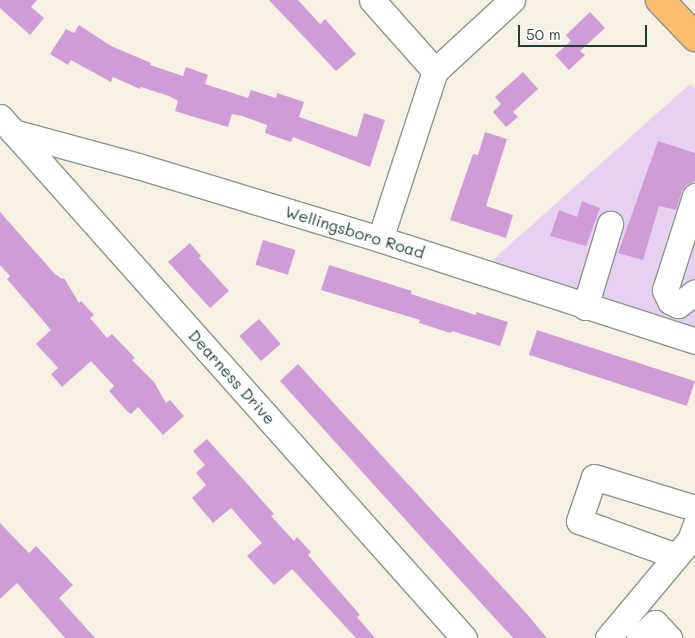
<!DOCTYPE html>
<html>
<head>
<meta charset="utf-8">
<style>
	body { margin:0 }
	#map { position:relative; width:695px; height:638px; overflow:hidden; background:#f6f1e2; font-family:Mali,sans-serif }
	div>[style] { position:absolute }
	.built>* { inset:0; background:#e6d2f0 }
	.building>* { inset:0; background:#d09cd8; transform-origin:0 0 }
	.roads { filter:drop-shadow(1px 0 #8a978b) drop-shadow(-1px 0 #8a978b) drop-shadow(0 1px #8a978b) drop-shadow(0 -1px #8a978b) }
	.minor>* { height:25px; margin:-12.5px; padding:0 12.5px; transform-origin:12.5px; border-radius:12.5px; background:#fff }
	.major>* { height:28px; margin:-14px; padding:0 14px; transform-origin:14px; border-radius:14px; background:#fcbd6f }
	span { translate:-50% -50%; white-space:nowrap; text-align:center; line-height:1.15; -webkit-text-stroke:4px #fff; paint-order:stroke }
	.street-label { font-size:16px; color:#1f3d34 }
	.scale { position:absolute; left:518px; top:25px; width:129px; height:22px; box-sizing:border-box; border:2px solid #1f3d34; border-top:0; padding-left:6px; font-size:15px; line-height:18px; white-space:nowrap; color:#1f3d34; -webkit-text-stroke:4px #fff; paint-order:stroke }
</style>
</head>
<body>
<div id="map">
	<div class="built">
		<div style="clip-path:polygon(690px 84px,695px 89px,695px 330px,487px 265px)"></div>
	</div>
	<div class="building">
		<div style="clip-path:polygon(0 0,37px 0,31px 7px,44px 18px,30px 35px,0 8px)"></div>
		<div style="clip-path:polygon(269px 0,298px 0,320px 24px,325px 19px,356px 54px,336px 71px)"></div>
		<div style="clip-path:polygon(590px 12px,605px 28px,580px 51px,585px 55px,569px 70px,555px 55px,571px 41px,566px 35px)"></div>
		<div style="clip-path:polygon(79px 25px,111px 46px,151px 63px,150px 65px,183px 76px,186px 67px,208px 75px,205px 84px,248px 98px,251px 90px,276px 98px,277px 93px,304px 102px,299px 117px,357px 137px,364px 113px,385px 120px,370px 167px,293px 137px,291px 142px,265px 133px,267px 125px,242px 116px,232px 114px,228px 127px,194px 117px,175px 111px,178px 101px,169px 96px,141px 87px,140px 89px,113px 77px,111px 82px,71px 60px,68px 65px,50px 54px,66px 29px,74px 33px)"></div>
		<div style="clip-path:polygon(523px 72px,538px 89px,513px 112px,518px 117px,506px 127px,493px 112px,501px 104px,495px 97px)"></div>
		<div style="clip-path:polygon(485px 132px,507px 139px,486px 206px,513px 215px,506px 238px,450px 220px,473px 154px,478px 155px)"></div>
		<div style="clip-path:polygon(658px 141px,695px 153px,695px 179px,694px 182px,686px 185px,682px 191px,676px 210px,659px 206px,643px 260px,618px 253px)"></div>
		<div style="clip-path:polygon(582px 201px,600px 208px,586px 246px,550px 236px,559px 210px,577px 217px)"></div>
		<div style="clip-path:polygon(0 212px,54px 273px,62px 279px,64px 278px,79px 303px,81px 301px,94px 315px,90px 318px,107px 338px,112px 334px,135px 358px,132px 360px,154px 382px,166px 403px,170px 400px,184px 416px,163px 435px,138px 407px,131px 414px,128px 412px,109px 391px,114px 386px,91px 361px,62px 387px,51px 374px,58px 368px,36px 344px,51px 330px,7px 279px,10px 276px,0 265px)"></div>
		<div style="left:263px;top:240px;width:34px;height:26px;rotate:17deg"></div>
		<div style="clip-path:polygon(190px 243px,201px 256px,199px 258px,229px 291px,210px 308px,168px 262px)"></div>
		<div style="clip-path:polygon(329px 265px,412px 291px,411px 294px,476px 315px,476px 312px,508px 322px,500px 346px,452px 331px,451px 333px,419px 323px,420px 320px,321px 290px)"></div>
		<div style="left:259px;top:319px;width:33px;height:26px;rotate:49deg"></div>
		<div style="left:537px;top:330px;width:166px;height:26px;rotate:18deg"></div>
		<div style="clip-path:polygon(298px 364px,526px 613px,547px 638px,513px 638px,450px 569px,280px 381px)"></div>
		<div style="clip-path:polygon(207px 439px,274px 514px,271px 516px,294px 541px,297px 537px,311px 552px,308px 555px,360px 615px,357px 617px,375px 638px,356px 638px,292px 569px,274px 585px,247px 556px,262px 543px,231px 508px,213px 523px,192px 498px,206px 485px,196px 473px,205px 465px,193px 451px)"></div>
		<div style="clip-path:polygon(0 523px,29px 553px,36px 546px,73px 585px,59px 598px,95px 638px,65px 638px,17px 583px,0 599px)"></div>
	</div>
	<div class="roads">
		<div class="minor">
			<div style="left:372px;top:0;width:95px;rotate:48.4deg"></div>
			<div style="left:0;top:117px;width:698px;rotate:48.31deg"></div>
			<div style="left:13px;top:132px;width:130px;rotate:15.2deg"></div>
			<div style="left:138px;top:166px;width:253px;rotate:16.8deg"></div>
			<div style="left:380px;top:239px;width:331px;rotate:17.9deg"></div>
			<div style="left:695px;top:196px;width:99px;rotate:107.7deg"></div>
			<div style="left:665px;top:290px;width:12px;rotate:66deg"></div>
			<div style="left:670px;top:301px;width:9px;rotate:27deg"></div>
			<div style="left:678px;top:305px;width:21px;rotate:-37deg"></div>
			<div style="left:380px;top:239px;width:177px;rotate:-71.9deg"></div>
			<div style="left:435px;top:71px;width:105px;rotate:-42.7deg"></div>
			<div style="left:585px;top:307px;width:87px;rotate:-73.2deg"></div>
			<div style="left:676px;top:556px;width:103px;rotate:-160.2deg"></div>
			<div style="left:579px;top:521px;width:46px;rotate:-71.2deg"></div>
			<div style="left:594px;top:477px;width:106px;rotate:17.1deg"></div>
			<div style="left:608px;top:638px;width:128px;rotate:-50.1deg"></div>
			<div style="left:690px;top:540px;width:15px;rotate:-70deg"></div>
			<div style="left:639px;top:638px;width:22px;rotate:-43deg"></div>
			<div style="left:655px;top:623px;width:21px;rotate:47deg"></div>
		</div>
		<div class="major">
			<div style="left:660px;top:0;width:51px;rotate:46.6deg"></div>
		</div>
	</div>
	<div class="street-label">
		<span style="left:355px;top:232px;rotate:17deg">Wellingsboro Road</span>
		<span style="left:232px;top:377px;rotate:48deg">Dearness Drive</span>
	</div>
	<div class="scale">50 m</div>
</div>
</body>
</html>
